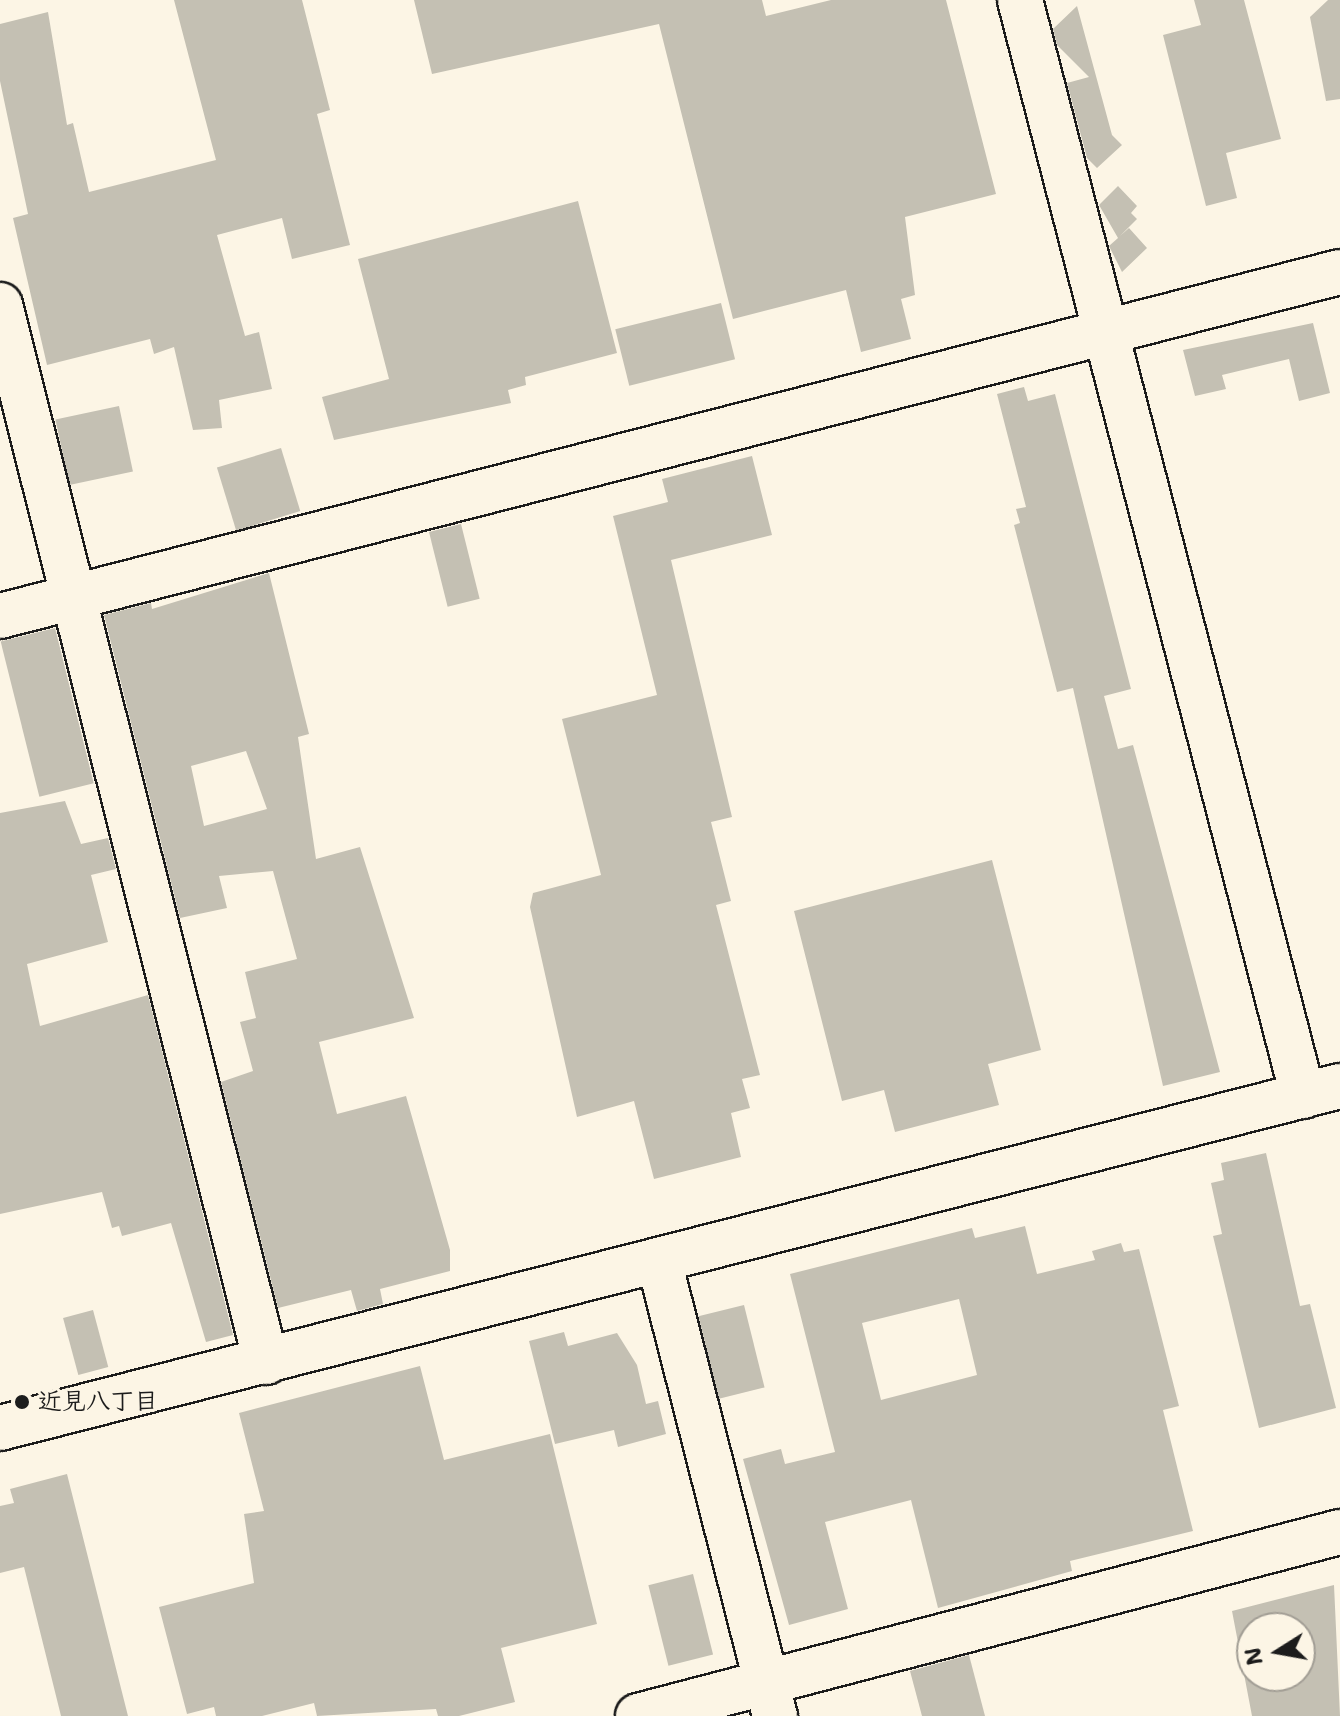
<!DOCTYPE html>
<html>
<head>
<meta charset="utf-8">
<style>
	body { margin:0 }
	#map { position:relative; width:1340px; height:1716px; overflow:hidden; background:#fcf5e5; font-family:"Shantell Sans","Klee One",sans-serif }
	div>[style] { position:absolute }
	.building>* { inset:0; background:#c4c0b3; transform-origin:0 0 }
	.roads { filter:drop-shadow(2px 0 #1c1c1c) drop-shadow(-2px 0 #1c1c1c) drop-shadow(0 2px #1c1c1c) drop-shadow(0 -2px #1c1c1c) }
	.minor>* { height:44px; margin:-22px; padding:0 22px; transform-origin:22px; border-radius:22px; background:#fcf5e5 }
	.dots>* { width:22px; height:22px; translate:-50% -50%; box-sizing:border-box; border:4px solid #fcf5e5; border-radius:50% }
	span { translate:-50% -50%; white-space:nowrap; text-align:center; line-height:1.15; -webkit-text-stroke:6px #fcf5e5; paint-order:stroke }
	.poi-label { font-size:24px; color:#1c1c1c; font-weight:700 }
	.left { translate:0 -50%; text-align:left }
	.north { position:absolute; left:1236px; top:1612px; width:80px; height:80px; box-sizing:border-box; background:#fcf5e5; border:2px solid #a29e95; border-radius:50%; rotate:259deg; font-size:22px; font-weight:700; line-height:32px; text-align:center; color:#1c1c1c }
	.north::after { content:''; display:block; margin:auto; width:28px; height:36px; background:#1c1c1c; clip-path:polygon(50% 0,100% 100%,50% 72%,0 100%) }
</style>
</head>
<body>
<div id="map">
	<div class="building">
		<div style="clip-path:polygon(174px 0,302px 0,330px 110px,317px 114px,350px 245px,292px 259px,282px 218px,217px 235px,245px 336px,259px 332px,272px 389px,219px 400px,222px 428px,193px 430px,174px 347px,154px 354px,150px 339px,47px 365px,13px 218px,28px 214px,0 81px,0 24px,48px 12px,67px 125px,73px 123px,89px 192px,216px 160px)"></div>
		<div style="clip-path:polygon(414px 0,762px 0,766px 16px,831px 0,946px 0,996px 194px,905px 217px,915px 295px,901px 299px,911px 339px,861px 352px,846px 290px,733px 319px,659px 24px,432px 74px)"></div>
		<div style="clip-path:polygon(1194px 0,1244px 0,1281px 139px,1226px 153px,1237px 198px,1206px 206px,1163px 35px,1201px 25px)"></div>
		<div style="clip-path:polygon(1328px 0,1340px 0,1340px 99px,1326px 101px,1310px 17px)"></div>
		<div style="clip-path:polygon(1077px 6px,1112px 135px,1122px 145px,1097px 168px,1087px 158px,1067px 83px,1089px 77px,1057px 45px,1053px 29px)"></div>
		<div style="clip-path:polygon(1118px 186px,1137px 206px,1131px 213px,1137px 219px,1120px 236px,1129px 228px,1147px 248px,1122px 272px,1109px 246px,1118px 238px,1099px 205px)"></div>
		<div style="clip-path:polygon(578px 201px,617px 353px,525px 377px,526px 385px,508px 390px,511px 403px,334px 440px,322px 397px,389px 379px,358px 259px)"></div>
		<div style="left:721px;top:303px;width:58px;height:109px;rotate:76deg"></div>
		<div style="clip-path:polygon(1313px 323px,1330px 393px,1299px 401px,1289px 359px,1222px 375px,1226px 389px,1195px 396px,1183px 350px)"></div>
		<div style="clip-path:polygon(1024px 387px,1028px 401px,1055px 394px,1131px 689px,1104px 696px,1118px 749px,1133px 745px,1220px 1072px,1163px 1086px,1073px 688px,1057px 692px,1014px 525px,1020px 523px,1016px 509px,1026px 507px,997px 394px)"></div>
		<div style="left:119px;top:406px;width:67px;height:65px;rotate:78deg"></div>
		<div style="left:281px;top:448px;width:66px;height:67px;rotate:73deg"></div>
		<div style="clip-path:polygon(752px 456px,772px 535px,671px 560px,732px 817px,711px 822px,731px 901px,716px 905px,760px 1075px,742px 1079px,750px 1108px,731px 1113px,741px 1157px,654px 1179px,634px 1101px,577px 1117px,530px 907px,533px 893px,601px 875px,562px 719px,657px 695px,613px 516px,668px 502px,662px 479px)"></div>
		<div style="left:461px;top:524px;width:77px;height:33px;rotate:76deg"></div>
		<div style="clip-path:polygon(evenodd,269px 573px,309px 734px,298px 737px,316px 859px,360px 847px,414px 1018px,319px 1042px,337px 1114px,406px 1096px,450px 1250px,450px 1271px,380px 1289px,383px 1304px,357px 1311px,351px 1290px,278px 1308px,221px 1082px,253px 1071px,240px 1022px,256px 1018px,245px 972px,297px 959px,273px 871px,219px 876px,227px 908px,180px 918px,104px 615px,151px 603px,152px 609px,269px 573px,246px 751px,267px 809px,204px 826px,191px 766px,246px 751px)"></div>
		<div style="left:55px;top:628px;width:160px;height:56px;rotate:76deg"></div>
		<div style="clip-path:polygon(65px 801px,81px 844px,108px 838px,116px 869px,91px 875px,108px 942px,27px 964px,40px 1026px,148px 995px,233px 1335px,206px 1342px,171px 1223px,122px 1236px,119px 1226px,112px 1228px,102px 1192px,0 1214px,0 813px)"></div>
		<div style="clip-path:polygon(992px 860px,1041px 1050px,988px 1064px,999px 1105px,895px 1132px,884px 1090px,842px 1101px,794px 911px)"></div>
		<div style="clip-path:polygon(1266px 1153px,1300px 1306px,1310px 1304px,1336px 1408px,1259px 1428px,1213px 1236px,1222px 1234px,1211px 1183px,1224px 1180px,1221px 1163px)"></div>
		<div style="clip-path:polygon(evenodd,1025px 1226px,1037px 1274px,1095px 1260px,1092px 1251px,1121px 1243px,1124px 1252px,1139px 1249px,1179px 1406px,1163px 1410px,1193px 1531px,1070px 1561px,1072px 1571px,938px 1608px,911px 1500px,825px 1522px,848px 1609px,789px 1625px,743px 1459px,781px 1449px,785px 1464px,835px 1452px,790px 1274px,972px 1228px,975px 1238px,1025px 1226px,959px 1299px,977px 1375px,881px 1400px,862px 1323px,959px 1299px)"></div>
		<div style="left:744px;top:1305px;width:85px;height:47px;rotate:76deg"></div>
		<div style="left:93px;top:1310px;width:59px;height:31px;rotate:75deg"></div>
		<div style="clip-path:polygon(564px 1332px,568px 1346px,617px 1333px,637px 1365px,646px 1404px,658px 1401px,666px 1434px,618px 1447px,614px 1430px,555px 1444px,529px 1341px)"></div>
		<div style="clip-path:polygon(420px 1366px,444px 1460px,550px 1434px,597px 1624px,501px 1648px,515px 1702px,459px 1716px,438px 1716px,436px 1709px,317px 1716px,314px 1703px,262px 1716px,216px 1716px,214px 1707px,187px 1714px,159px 1607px,254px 1583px,244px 1514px,264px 1511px,239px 1413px)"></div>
		<div style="clip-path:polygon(67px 1474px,128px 1716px,61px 1716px,24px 1567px,0 1573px,0 1506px,14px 1503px,10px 1489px)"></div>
		<div style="left:693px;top:1574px;width:83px;height:46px;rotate:76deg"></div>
		<div style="clip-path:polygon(evenodd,1334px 1585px,1340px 1716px,1252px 1716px,1232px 1611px,1334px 1585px,1252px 1628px,1300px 1628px,1300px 1676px,1252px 1676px,1252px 1628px)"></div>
		<div style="clip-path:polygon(969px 1655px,985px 1716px,922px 1716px,910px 1671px)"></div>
	</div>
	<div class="roads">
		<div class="minor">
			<div style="left:1020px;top:0;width:1132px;rotate:75.52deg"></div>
			<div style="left:0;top:305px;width:1090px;rotate:75.87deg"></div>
			<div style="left:0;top:616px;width:1383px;rotate:-14.4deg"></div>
			<div style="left:659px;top:1261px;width:470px;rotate:75.7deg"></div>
			<div style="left:0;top:1428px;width:1383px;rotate:-14.32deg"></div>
			<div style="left:638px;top:1716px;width:726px;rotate:-14.69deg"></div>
		</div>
	</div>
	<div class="dots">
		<div style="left:22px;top:1402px;background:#1c1c1c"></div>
	</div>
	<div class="poi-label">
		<span class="left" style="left:38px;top:1402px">近見八丁目</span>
	</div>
	<div class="north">N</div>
</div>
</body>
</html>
